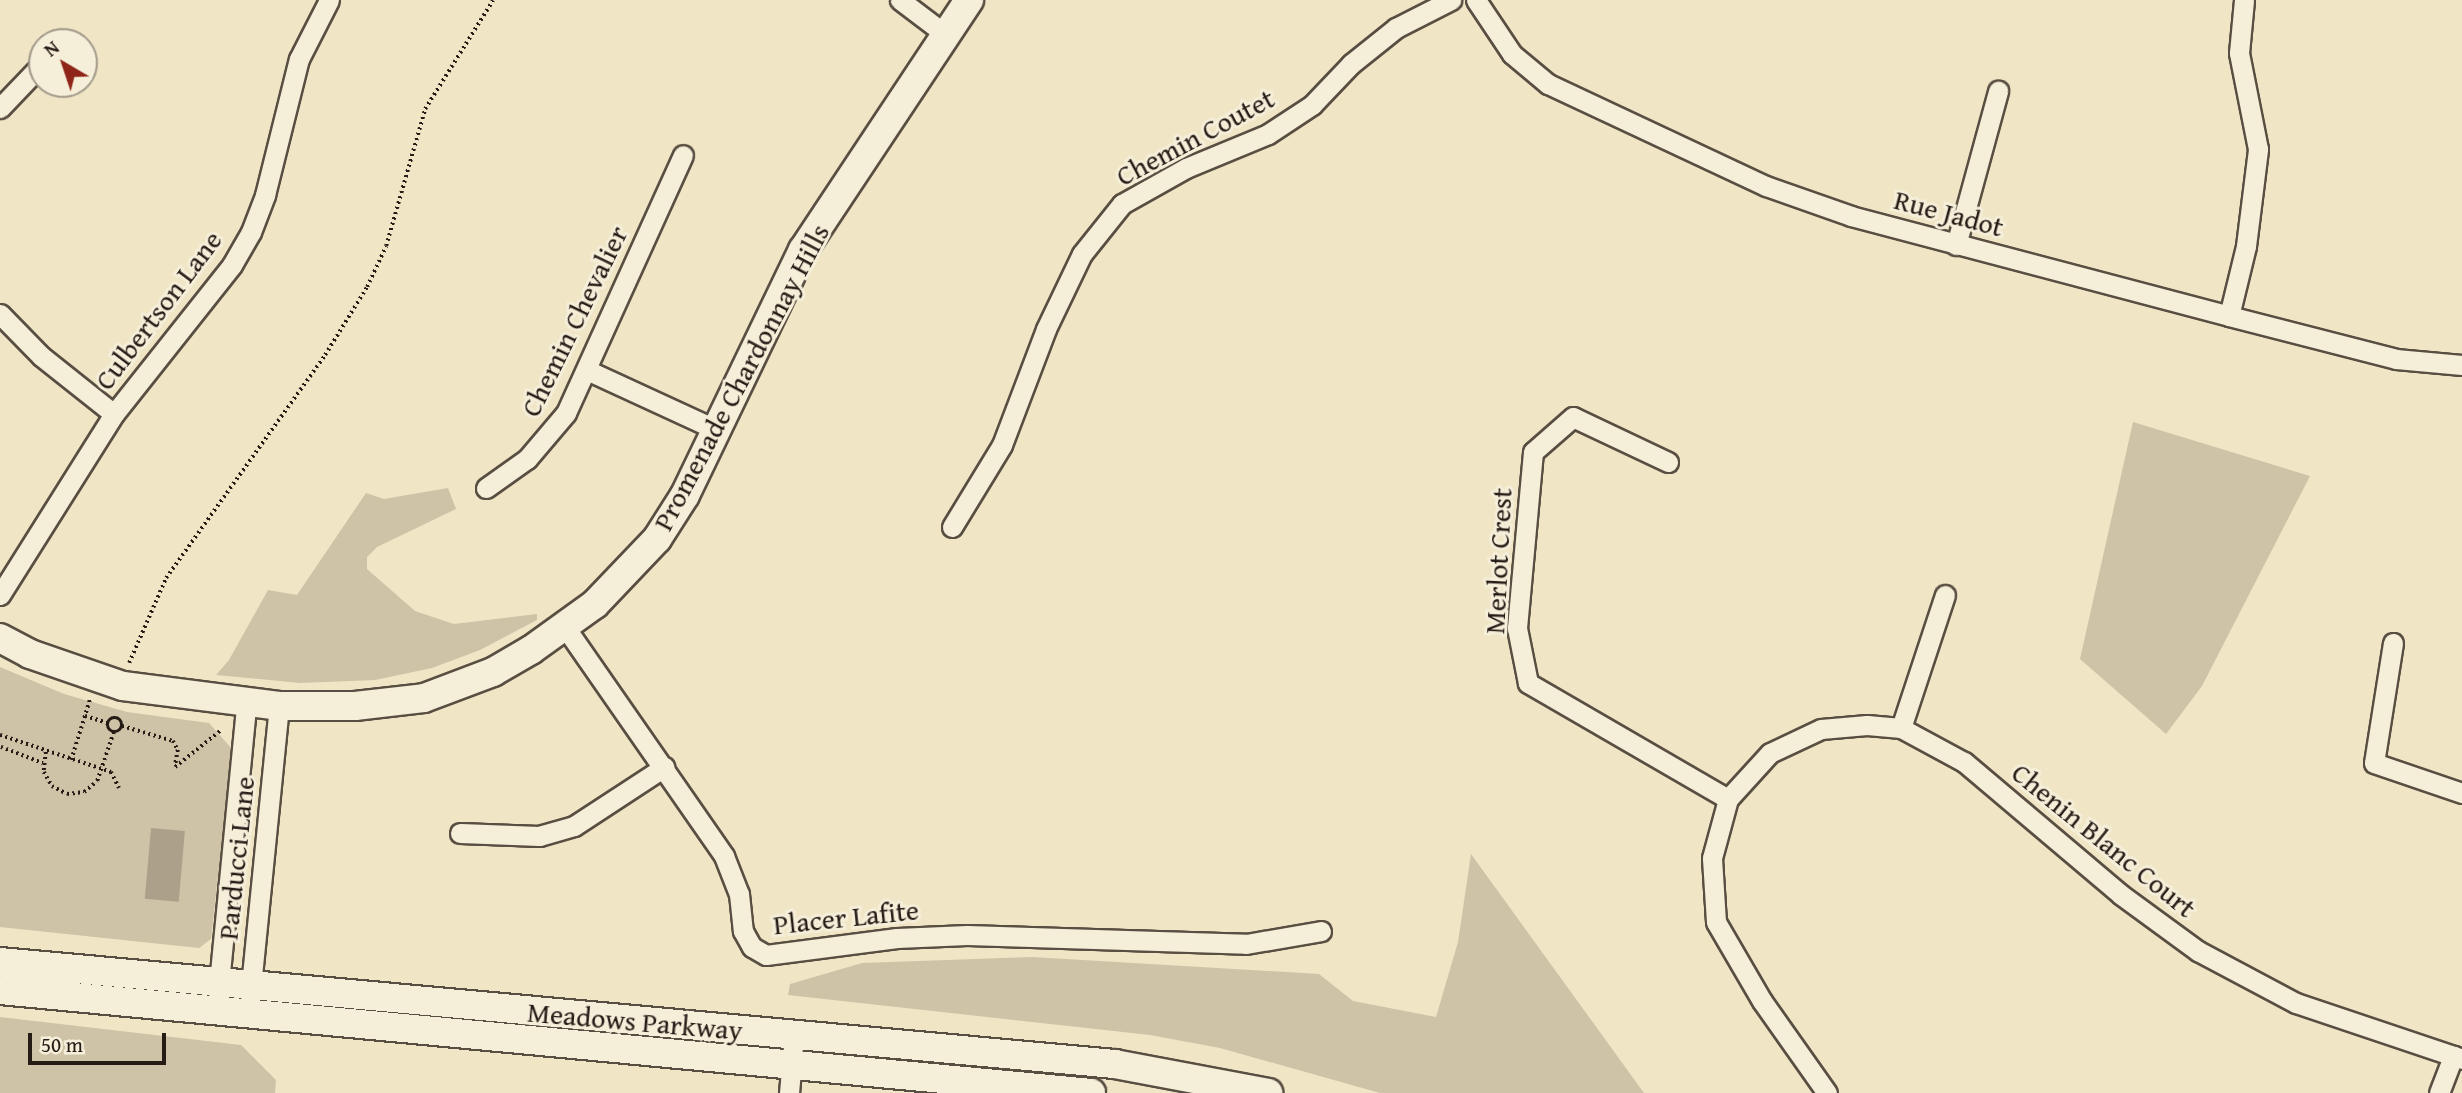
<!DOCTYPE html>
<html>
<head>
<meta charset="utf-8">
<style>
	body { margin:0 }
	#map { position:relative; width:2462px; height:1093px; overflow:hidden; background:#f0e5c5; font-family:"Gentium Book Plus",serif }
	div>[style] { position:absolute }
	.green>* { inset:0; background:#cec3a7 }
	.water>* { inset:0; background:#aca08a; transform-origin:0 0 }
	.path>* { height:3.5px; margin-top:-1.75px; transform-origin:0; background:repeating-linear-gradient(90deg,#271b16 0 2px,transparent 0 5.5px) }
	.path>.ring { margin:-1.75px; padding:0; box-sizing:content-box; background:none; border:3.5px solid #271b16; border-radius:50% }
	.roads { filter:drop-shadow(2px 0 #594e42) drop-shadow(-2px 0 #594e42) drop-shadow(0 2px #594e42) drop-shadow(0 -2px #594e42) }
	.street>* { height:19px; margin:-9.5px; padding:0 9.5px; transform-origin:9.5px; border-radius:9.5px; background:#f5eed9 }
	.secondary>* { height:28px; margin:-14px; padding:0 14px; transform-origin:14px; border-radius:14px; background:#f5eed9 }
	span { translate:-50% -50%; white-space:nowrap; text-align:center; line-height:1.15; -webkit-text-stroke:6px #f5eed9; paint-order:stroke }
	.street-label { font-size:28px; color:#271b16 }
	.north { position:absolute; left:28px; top:28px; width:70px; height:70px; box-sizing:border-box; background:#f5eed9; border:2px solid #a39a8b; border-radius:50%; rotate:321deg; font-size:19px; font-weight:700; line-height:28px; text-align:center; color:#271b16 }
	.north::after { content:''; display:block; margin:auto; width:24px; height:32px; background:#8f2418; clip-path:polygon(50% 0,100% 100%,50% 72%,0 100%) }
	.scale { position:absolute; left:28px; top:1033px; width:138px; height:32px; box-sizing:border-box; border:4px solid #271b16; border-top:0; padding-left:9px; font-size:21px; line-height:24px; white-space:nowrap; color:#271b16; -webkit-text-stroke:5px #f5eed9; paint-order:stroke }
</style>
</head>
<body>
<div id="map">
	<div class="green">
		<div style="clip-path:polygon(2133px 422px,2310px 476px,2202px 686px,2166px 734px,2080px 659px)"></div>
		<div style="clip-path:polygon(448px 488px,456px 509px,377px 547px,367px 557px,367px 569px,415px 611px,454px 624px,537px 614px,537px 620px,480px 650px,432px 668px,375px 680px,300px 683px,216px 675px,229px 660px,268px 590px,297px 595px,366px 493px,384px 499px)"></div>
		<div style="clip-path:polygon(0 667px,64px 694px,127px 712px,209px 723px,232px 749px,211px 939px,199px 948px,0 927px)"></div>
		<div style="clip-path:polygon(1471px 854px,1644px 1093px,1380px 1093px,1220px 1048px,1150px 1035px,788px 995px,790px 984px,862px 963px,1032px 957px,1319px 974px,1353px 1001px,1436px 1017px,1458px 942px)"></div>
		<div style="clip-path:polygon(0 1017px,241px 1045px,276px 1080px,275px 1093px,0 1093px)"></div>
	</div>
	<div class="water">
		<div style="left:151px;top:828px;width:34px;height:71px;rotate:5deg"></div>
	</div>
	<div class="path">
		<div style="left:129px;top:663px;width:93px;rotate:-66.5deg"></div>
		<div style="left:166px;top:578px;width:274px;rotate:-54.5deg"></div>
		<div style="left:325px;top:355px;width:80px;rotate:-58.3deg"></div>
		<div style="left:367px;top:287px;width:45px;rotate:-65.1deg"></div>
		<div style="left:386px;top:246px;width:142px;rotate:-74.1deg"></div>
		<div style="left:425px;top:109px;width:128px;rotate:-58deg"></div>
		<div style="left:85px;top:716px;width:24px;rotate:17deg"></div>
		<div class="ring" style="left:108px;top:718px;width:10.5px;height:10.5px"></div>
		<div style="left:122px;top:726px;width:53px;rotate:16.4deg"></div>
		<div style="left:173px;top:741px;width:10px;rotate:61deg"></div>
		<div style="left:178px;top:750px;width:17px;rotate:100deg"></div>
		<div style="left:175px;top:767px;width:59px;rotate:-38.8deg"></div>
		<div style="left:0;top:735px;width:117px;rotate:18.4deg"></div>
		<div style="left:111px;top:772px;width:18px;rotate:63deg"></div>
		<div style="left:1px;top:747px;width:45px;rotate:20.9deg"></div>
		<div style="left:46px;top:752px;width:20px;rotate:96deg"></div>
		<div style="left:44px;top:772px;width:16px;rotate:60deg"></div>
		<div style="left:52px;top:786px;width:17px;rotate:28deg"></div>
		<div style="left:67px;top:794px;width:17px;rotate:-7deg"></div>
		<div style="left:84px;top:792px;width:17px;rotate:-40deg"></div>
		<div style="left:97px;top:781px;width:53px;rotate:-71.2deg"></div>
		<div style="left:71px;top:760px;width:64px;rotate:-72.7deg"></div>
	</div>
	<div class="roads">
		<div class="street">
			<div style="left:900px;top:0;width:56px;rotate:37.1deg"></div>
			<div style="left:1476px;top:0;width:65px;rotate:56.3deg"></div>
			<div style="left:1512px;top:54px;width:47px;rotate:39.8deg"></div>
			<div style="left:1548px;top:84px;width:241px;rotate:25.1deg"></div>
			<div style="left:1766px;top:186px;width:90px;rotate:19.4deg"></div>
			<div style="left:1851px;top:216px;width:391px;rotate:14.8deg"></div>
			<div style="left:2229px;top:316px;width:172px;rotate:14.4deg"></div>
			<div style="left:2396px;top:359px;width:66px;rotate:5.2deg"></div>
			<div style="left:0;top:108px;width:61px;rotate:-46.3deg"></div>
			<div style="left:1956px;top:245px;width:160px;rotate:-74.7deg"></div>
			<div style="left:0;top:314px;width:59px;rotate:45.7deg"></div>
			<div style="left:41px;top:356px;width:93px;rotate:38.5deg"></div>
			<div style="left:2229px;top:316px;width:72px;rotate:-76.3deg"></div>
			<div style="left:2246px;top:246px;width:98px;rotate:-82.9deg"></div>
			<div style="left:2258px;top:149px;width:98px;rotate:-101.2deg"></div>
			<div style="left:2239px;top:53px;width:53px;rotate:-84.6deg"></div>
			<div style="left:587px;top:370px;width:143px;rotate:24.8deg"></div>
			<div style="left:1668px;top:462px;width:105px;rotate:-154.7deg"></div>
			<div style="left:1573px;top:417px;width:53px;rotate:138.8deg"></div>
			<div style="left:1533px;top:452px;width:177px;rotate:95.2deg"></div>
			<div style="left:1517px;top:628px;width:56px;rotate:78.7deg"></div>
			<div style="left:1528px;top:683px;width:231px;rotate:30.1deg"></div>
			<div style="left:486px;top:488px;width:50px;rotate:-35.3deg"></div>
			<div style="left:527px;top:459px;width:60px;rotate:-49.7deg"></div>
			<div style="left:566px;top:413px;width:283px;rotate:-65.6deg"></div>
			<div style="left:952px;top:527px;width:96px;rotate:-58.6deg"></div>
			<div style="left:1002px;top:445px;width:124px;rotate:-69.2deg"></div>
			<div style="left:1046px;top:329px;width:83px;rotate:-64.4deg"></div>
			<div style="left:1082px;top:254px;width:64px;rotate:-51.3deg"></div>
			<div style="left:1122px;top:204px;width:73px;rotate:-29.4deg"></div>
			<div style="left:1186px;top:168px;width:89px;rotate:-22.5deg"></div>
			<div style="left:1268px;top:134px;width:53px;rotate:-33.4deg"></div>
			<div style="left:1312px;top:105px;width:57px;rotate:-46.4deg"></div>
			<div style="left:1351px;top:64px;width:58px;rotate:-38.7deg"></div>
			<div style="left:1396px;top:28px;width:62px;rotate:-27deg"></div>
			<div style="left:0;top:595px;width:214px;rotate:-57.8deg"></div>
			<div style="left:114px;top:414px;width:190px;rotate:-51.6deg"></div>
			<div style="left:232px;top:265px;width:38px;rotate:-60deg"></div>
			<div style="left:251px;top:232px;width:40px;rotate:-69deg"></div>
			<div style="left:265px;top:195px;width:140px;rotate:-76deg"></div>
			<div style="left:299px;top:59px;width:66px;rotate:-63deg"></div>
			<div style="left:565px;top:627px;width:279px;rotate:55.2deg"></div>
			<div style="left:724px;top:856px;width:41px;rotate:68.5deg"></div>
			<div style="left:739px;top:894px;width:37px;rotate:84deg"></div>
			<div style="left:743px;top:931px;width:18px;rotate:61deg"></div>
			<div style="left:752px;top:947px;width:16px;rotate:30deg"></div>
			<div style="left:766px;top:955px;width:132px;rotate:-7.4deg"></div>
			<div style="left:897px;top:938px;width:70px;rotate:-2.5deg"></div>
			<div style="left:967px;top:935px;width:279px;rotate:1.8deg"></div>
			<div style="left:1246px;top:944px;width:76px;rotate:-9.8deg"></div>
			<div style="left:2393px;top:643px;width:121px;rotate:99deg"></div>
			<div style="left:2374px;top:763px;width:93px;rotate:18.8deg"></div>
			<div style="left:1901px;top:728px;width:140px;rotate:-71.7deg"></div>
			<div style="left:460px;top:833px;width:79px;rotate:2.2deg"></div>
			<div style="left:539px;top:836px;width:36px;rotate:-16deg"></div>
			<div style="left:574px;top:826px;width:108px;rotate:-33.2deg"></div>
			<div style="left:218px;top:993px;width:289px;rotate:-84.4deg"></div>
			<div style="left:250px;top:996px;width:291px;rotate:-84.3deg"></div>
			<div style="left:789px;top:1093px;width:58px;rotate:-85.1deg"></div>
			<div style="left:1827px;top:1093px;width:113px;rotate:-125.2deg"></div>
			<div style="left:1762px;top:1001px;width:91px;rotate:-120.2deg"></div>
			<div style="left:1716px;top:922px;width:64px;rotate:-93.6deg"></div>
			<div style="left:1712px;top:858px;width:61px;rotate:-74.8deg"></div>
			<div style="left:1728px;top:799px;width:62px;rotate:-47.6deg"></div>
			<div style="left:1770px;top:753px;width:56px;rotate:-25.2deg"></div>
			<div style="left:1821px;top:729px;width:46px;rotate:-5deg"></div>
			<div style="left:1867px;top:725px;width:34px;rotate:5deg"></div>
			<div style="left:1901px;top:728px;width:72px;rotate:28.4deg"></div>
			<div style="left:1964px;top:762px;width:204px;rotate:40.2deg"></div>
			<div style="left:2120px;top:894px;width:97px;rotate:36.2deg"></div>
			<div style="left:2198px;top:951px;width:111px;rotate:28deg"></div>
			<div style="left:2296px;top:1003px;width:175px;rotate:18.6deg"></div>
			<div style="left:2439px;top:1093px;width:40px;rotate:-69deg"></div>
		</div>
		<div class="secondary">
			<div style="left:0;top:638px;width:34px;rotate:28deg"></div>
			<div style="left:30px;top:654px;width:98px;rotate:19deg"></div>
			<div style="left:123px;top:686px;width:157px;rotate:7.3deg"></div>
			<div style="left:279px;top:706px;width:76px"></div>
			<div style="left:355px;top:706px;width:69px;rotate:-6.6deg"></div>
			<div style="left:424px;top:698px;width:74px;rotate:-20.6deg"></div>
			<div style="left:493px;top:672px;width:44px;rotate:-30.1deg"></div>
			<div style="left:531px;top:650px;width:79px;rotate:-35.7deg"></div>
			<div style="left:595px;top:604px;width:90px;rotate:-46.4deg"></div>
			<div style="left:657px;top:539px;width:52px;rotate:-57.5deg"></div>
			<div style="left:685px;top:495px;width:272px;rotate:-64.3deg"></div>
			<div style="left:803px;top:250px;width:300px;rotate:-56.4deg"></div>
			<div style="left:0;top:962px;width:1120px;rotate:5.23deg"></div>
			<div style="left:1115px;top:1064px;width:156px;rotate:10.7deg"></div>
			<div style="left:0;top:990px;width:1096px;rotate:5.39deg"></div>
		</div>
	</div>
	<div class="street-label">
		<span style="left:1195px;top:137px;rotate:-28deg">Chemin Coutet</span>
		<span style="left:1949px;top:213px;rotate:15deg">Rue Jadot</span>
		<span style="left:158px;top:310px;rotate:-53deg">Culbertson Lane</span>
		<span style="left:574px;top:321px;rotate:-64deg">Chemin Chevalier</span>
		<span style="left:741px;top:377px;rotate:-62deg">Promenade Chardonnay Hills</span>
		<span style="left:1498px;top:561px;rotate:-87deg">Merlot Crest</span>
		<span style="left:2104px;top:840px;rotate:39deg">Chenin Blanc Court</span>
		<span style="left:236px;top:858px;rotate:-84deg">Parducci Lane</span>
		<span style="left:846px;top:917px;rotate:-6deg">Placer Lafite</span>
		<span style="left:635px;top:1021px;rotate:5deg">Meadows Parkway</span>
	</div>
	<div class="north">N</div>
	<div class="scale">50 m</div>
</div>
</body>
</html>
